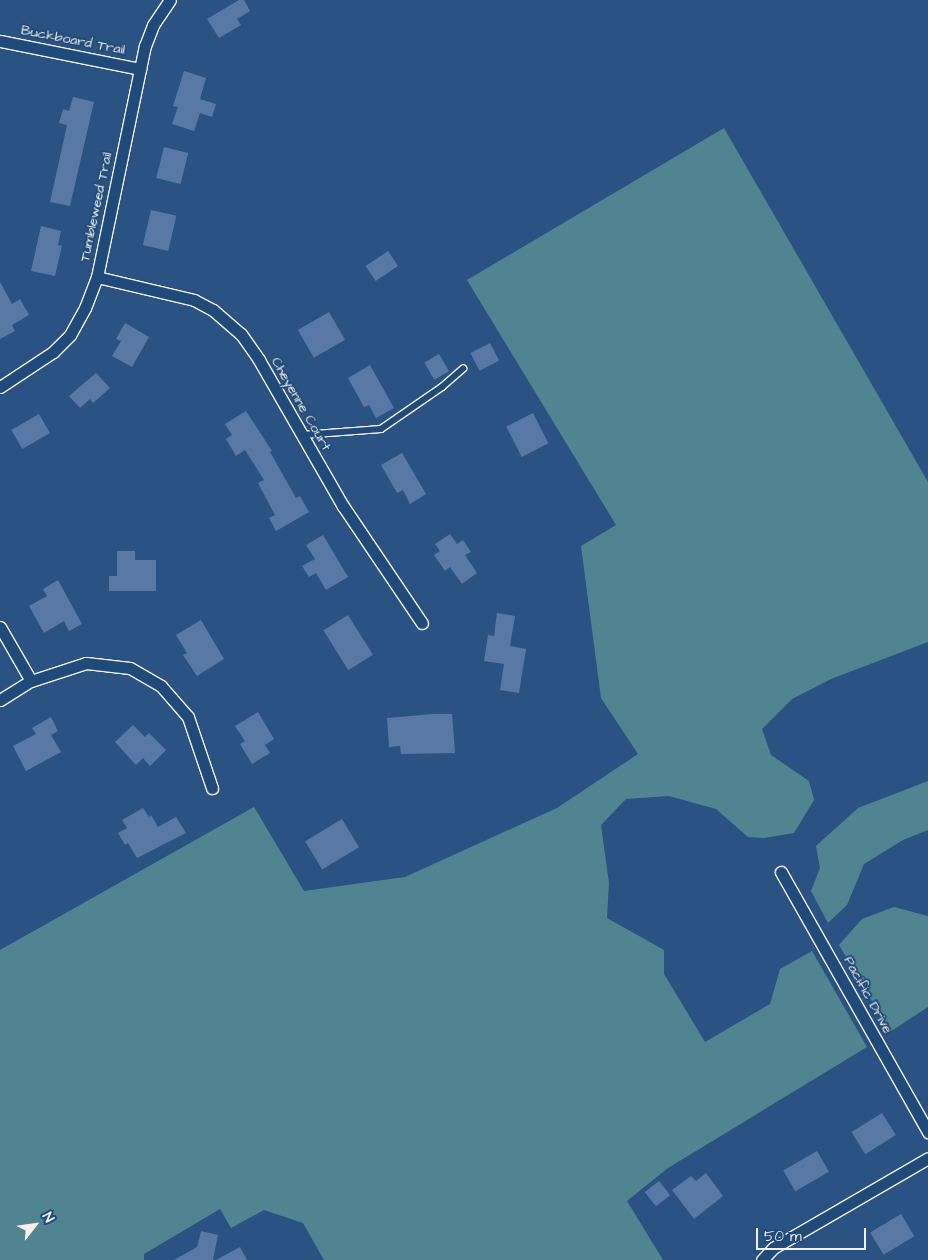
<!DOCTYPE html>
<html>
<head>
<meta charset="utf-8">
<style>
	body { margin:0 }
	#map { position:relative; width:928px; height:1260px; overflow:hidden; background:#2a5383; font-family:"Architects Daughter",sans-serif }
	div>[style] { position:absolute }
	.green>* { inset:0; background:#508490 }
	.building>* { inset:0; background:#5879a5; transform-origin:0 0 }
	.roads { filter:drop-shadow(1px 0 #f4f1e8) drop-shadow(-1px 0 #f4f1e8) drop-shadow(0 1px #f4f1e8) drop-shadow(0 -1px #f4f1e8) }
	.service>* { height:5.5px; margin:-2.75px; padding:0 2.75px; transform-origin:2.75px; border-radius:2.75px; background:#1f4a7a }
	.minor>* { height:11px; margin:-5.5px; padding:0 5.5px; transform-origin:5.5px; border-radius:5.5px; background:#1f4a7a }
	span { translate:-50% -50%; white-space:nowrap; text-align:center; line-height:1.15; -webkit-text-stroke:4px #1f4a7a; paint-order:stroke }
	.street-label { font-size:14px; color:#f4f1e8 }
	.north { position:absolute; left:10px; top:1200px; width:50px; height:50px; -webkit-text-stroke:4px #1f4a7a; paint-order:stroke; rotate:60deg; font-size:14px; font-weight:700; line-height:20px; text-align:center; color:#f4f1e8 }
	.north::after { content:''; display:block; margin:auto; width:18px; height:22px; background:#f4f1e8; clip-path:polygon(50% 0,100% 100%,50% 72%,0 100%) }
	.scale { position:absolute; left:756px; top:1228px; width:110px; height:22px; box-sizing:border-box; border:2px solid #f4f1e8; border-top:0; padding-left:6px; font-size:15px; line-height:18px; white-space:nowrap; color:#f4f1e8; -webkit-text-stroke:4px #1f4a7a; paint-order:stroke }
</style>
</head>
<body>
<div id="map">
	<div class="green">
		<div style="clip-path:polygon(724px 128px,928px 482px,928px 642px,831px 679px,792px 699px,762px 729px,771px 755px,809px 781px,814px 800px,794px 833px,764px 838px,748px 837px,716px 809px,669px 796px,626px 799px,601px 825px,609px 883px,607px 918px,664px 950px,664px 974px,705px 1042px,770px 1004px,780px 969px,812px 951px,867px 1047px,668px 1168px,627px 1201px,663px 1260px,324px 1260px,303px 1223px,264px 1210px,231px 1228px,220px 1209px,144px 1254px,144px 1260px,0 1260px,0 950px,254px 807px,304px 891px,405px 877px,557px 808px,638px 754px,601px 698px,581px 546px,616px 525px,467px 280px)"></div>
		<div style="clip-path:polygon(928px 781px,928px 830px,903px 840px,864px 864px,847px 905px,828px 923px,811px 891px,820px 868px,816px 846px,858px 808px)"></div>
		<div style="clip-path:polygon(894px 907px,928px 916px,928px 1007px,890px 1032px,839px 945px,862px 919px)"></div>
	</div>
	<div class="building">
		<div style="clip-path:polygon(239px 0,244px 0,250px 11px,237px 19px,241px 25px,219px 38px,207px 19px)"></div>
		<div style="clip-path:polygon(184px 71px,206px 78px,200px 99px,216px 104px,212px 117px,200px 113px,194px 131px,172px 124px,178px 107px,173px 106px)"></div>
		<div style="clip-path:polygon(73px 97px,94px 102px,70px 206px,50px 202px,67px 125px,59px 123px,63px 109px,69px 111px)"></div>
		<div style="left:164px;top:147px;width:25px;height:32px;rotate:14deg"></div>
		<div style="left:151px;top:210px;width:26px;height:36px;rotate:13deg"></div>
		<div style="clip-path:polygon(41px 226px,61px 231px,58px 245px,62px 246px,55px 276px,31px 271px)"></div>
		<div style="left:388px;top:251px;width:18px;height:27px;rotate:56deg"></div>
		<div style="clip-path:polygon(0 282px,12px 304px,20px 299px,29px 315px,12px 325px,15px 331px,0 339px)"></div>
		<div style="left:329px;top:312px;width:32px;height:36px;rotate:60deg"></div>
		<div style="clip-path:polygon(125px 323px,149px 337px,132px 367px,112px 356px,121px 341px,116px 339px)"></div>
		<div style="left:490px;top:343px;width:20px;height:22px;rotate:63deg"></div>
		<div style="left:439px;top:354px;width:20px;height:17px;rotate:60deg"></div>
		<div style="clip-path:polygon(370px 365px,394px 408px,376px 418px,369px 405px,364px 407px,348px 378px)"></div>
		<div style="clip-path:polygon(96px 373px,110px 388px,93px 403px,90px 399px,80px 408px,69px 396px)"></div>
		<div style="clip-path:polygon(246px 411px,272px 451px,270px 452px,296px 498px,300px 496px,309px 512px,276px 531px,269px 518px,275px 515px,258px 483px,264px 480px,245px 450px,236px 456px,226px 439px,232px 435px,225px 424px)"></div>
		<div style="left:533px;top:413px;width:34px;height:30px;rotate:63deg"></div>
		<div style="left:39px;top:414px;width:22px;height:32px;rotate:60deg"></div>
		<div style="clip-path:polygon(402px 453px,426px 494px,410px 504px,403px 490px,397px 493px,381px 465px)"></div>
		<div style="clip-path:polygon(450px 534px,457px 544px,463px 540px,471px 552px,465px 555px,477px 573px,462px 584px,450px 567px,445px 571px,434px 555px,440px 551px,435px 544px)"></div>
		<div style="clip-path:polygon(323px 535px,348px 577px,326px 590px,316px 573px,309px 577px,302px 566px,315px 559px,306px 545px)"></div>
		<div style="clip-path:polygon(117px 551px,135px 551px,135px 560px,156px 560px,156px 591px,109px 591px,109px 576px,117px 576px)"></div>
		<div style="clip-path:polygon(58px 580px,82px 624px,69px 631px,64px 621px,44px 633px,29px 606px,47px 596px,43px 589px)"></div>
		<div style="clip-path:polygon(497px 613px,515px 616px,510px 646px,526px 649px,519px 693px,500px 690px,504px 664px,484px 661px,488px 635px,494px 636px)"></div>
		<div style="left:348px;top:615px;width:47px;height:29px;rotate:58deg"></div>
		<div style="clip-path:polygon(201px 620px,224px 659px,197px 676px,183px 655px,187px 653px,176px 635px)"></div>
		<div style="clip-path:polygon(258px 712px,274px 739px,265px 745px,270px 753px,252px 764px,240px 744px,245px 741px,235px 726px)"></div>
		<div style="clip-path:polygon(433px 714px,452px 714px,455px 753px,401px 754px,400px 746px,389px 747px,387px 718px)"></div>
		<div style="clip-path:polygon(51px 717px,58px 731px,51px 735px,61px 752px,26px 771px,13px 746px,36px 734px,32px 728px)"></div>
		<div style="clip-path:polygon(133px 725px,145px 737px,149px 733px,166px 750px,150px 766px,143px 758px,136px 765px,115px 742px)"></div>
		<div style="clip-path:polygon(143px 808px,149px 817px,151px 815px,158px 827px,176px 817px,186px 833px,137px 858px,128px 843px,125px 845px,118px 833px,127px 828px,122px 820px)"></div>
		<div style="left:342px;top:819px;width:33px;height:43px;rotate:59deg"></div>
		<div style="left:882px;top:1113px;width:26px;height:36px;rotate:58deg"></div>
		<div style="left:817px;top:1151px;width:24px;height:39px;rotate:60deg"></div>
		<div style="clip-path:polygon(706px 1173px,723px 1196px,694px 1219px,672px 1190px,691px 1176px,696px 1181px)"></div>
		<div style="left:659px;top:1181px;width:18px;height:18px;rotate:52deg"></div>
		<div style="left:901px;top:1214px;width:26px;height:36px;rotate:59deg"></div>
		<div style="clip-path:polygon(201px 1231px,218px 1235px,213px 1260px,174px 1260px,197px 1247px)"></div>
		<div style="clip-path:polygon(240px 1247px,247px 1260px,216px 1260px)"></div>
	</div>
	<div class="roads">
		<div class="service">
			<div style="left:302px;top:435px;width:79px;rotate:-4.3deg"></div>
			<div style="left:381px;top:429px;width:74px;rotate:-34.5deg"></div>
			<div style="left:442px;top:387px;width:28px;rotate:-41deg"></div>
		</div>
		<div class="minor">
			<div style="left:0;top:41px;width:143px;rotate:11.3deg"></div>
			<div style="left:97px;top:277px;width:100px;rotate:13.3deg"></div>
			<div style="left:194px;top:300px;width:21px;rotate:28deg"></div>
			<div style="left:213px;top:310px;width:37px;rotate:41deg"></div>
			<div style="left:241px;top:334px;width:32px;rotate:55deg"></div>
			<div style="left:259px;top:360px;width:168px;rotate:60.1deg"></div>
			<div style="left:343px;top:506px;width:141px;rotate:56deg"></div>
			<div style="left:0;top:387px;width:64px;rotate:-33.4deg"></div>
			<div style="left:53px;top:352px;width:24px;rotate:-45deg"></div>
			<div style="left:70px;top:335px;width:31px;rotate:-61deg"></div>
			<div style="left:85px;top:308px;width:33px;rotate:-69deg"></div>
			<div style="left:97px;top:277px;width:236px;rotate:-78.3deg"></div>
			<div style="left:145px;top:46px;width:22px;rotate:-69deg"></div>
			<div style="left:153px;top:25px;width:30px;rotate:-56deg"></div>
			<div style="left:0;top:627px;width:62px;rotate:60.1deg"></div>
			<div style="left:0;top:700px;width:36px;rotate:-32deg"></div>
			<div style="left:31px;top:681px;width:58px;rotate:-18.1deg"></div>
			<div style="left:86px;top:663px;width:44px;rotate:6.5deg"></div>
			<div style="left:130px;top:668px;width:36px;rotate:30deg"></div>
			<div style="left:161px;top:686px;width:41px;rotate:48.9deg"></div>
			<div style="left:188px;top:717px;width:75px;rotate:71.3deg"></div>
			<div style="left:781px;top:872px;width:299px;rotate:60.5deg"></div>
			<div style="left:762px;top:1260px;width:16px;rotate:-47deg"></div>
			<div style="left:773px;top:1248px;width:179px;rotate:-30.1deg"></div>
		</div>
	</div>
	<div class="street-label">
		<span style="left:73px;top:40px;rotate:11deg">Buckboard Trail</span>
		<span style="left:96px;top:207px;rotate:-78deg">Tumbleweed Trail</span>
		<span style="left:301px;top:404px;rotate:60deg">Cheyenne Court</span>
		<span style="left:868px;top:995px;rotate:61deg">Pacific Drive</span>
	</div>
	<div class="north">N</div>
	<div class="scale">50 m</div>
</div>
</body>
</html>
